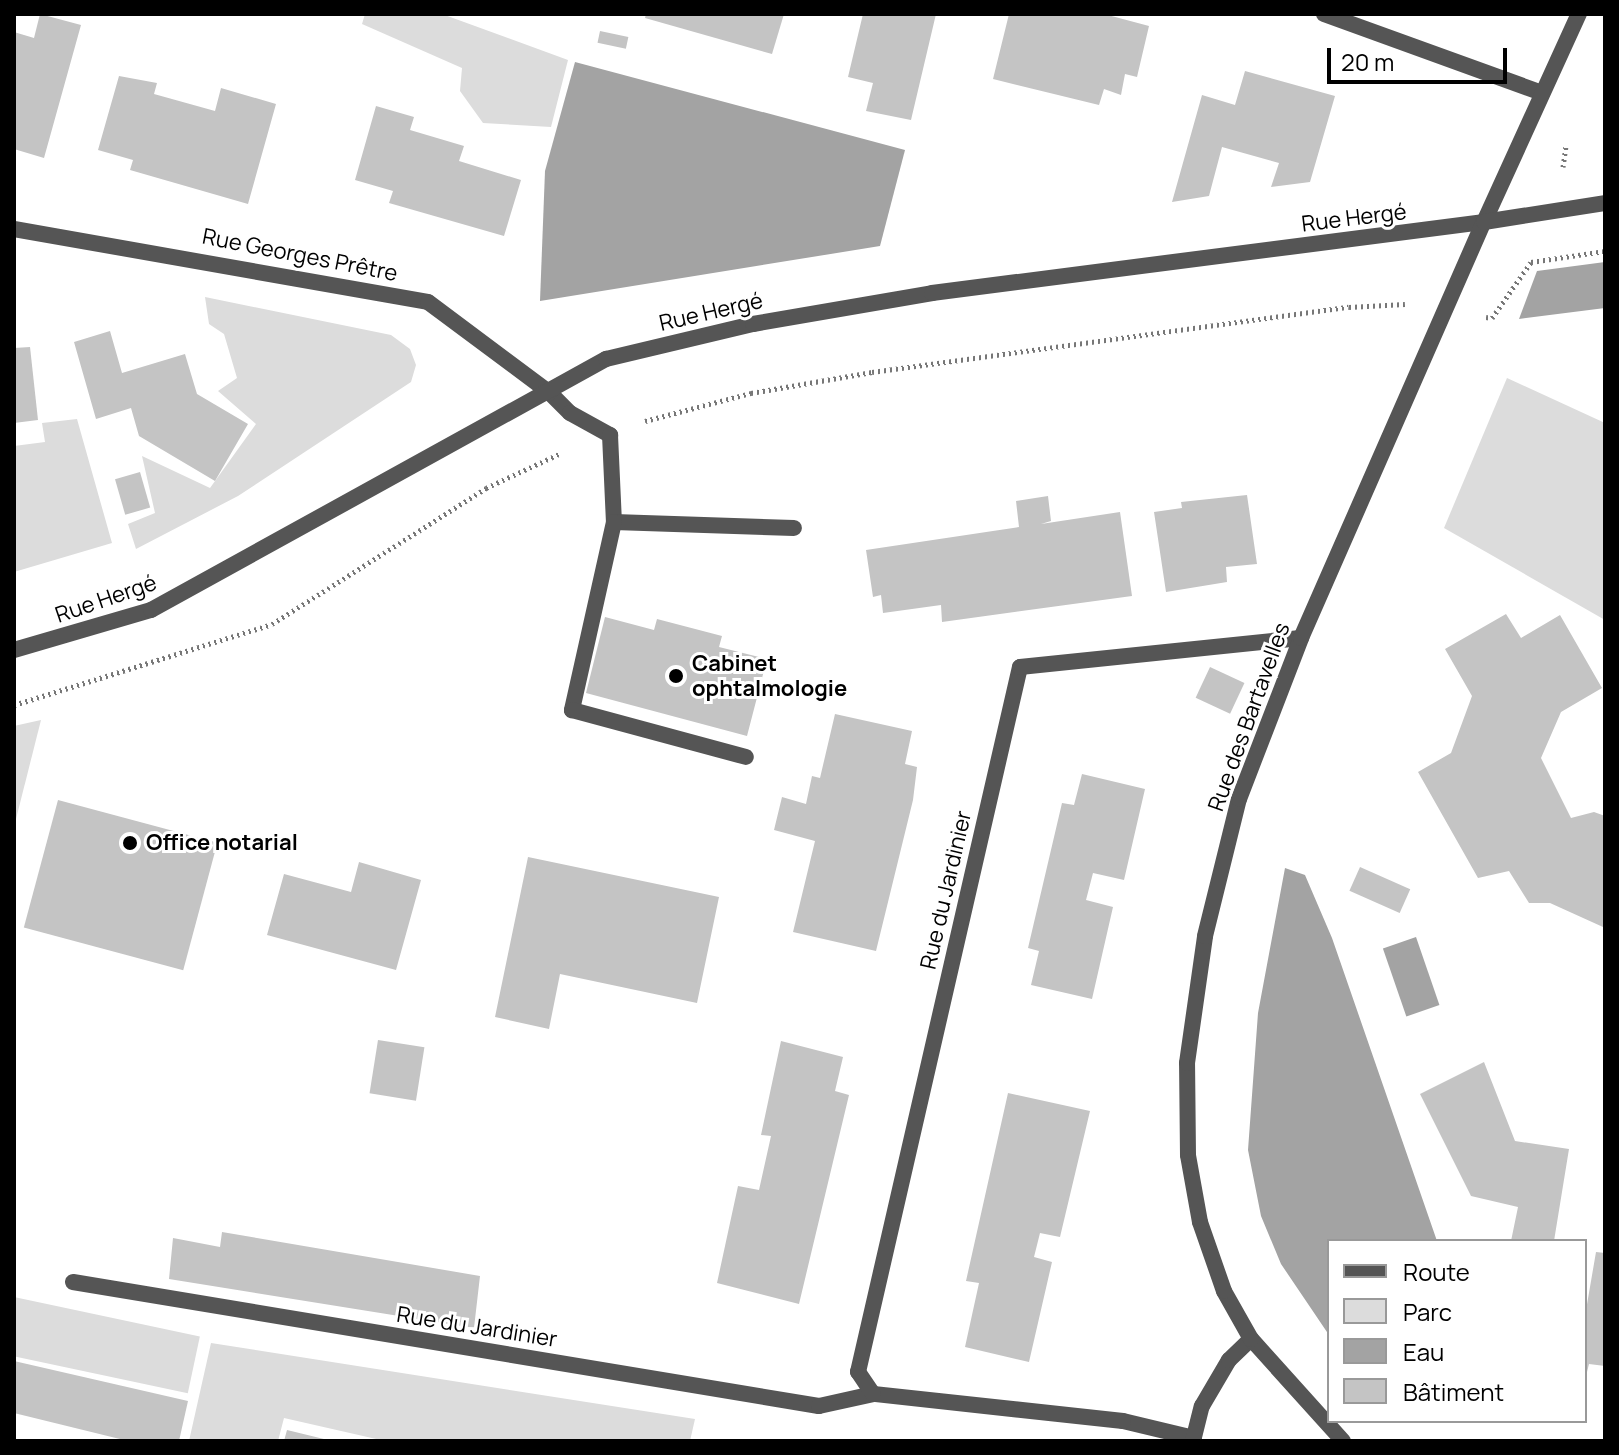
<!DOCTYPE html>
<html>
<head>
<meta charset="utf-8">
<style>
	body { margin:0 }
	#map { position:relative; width:1619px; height:1455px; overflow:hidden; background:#fff; font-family:Manrope,sans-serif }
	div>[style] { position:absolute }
	.green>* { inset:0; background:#dcdcdc; transform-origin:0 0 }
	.water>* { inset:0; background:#a3a3a3; transform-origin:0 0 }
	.building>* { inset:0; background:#c4c4c4; transform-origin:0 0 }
	.path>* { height:5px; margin-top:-2.5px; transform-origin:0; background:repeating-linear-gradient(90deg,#777 0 2px,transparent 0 6px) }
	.service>* { height:16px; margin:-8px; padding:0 8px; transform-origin:8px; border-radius:8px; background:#555 }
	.minor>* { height:16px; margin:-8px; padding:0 8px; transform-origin:8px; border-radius:8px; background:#555 }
	.tertiary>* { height:16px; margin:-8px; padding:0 8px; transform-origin:8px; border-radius:8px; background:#555 }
	.dots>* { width:22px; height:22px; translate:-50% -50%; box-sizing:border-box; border:4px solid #fff; border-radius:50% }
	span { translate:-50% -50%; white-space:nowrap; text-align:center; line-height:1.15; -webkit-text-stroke:6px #fff; paint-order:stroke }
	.street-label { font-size:22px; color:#000 }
	.poi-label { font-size:22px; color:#000; font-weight:700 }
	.left { translate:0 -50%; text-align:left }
	.frame { position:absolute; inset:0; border:16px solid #000; pointer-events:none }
	.legend { position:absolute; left:1327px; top:1239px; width:260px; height:184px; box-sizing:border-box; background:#fff; border:2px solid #999; margin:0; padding:10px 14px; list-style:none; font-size:24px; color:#000 }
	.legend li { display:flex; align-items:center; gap:16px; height:40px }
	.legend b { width:40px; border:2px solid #999 }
	.scale { position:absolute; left:1327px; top:48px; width:180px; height:36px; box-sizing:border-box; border:4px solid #000; border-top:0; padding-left:10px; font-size:24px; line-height:28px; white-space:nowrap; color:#000; -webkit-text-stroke:6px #fff; paint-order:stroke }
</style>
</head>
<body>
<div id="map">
	<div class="green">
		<div style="clip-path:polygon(365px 14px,442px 14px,568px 60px,551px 127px,483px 123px,460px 91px,462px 68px,362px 24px)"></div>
		<div style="clip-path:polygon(205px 297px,391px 335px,410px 349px,416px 365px,411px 382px,238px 496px,136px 549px,128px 524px,155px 513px,142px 456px,210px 488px,256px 424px,218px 391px,237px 378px,224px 334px,209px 324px)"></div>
		<div style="clip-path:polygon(1507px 378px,1605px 423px,1605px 620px,1444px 528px)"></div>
		<div style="clip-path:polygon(77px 419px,112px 543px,14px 572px,14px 446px,45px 442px,42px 423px)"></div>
		<div style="clip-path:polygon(41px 720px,14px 827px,14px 726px)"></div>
		<div style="left:14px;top:1297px;width:190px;height:58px;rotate:12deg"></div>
		<div style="clip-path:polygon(211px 1343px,695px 1419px,690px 1441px,385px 1441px,284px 1418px,278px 1441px,189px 1441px)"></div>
	</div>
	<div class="water">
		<div style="clip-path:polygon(575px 62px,905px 150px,880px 246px,540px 301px,545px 171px)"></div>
		<div style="clip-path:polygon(1605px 262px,1605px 308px,1519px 319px,1537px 271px)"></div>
		<div style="clip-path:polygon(1285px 868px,1305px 875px,1332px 938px,1437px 1241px,1329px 1241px,1329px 1335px,1281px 1264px,1261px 1216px,1248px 1150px,1258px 1013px)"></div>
		<div style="left:1416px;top:937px;width:72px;height:35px;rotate:71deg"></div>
	</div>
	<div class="building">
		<div style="clip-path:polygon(40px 14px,81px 25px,44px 158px,14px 149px,14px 32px,34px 38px)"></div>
		<div style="clip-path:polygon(646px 14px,784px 14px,772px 54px,645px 18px)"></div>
		<div style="clip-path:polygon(863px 14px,936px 14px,911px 120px,866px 111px,873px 83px,848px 77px)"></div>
		<div style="clip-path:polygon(1009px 14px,1104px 14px,1149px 26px,1137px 77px,1125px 74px,1121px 95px,1104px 89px,1099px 105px,993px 79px)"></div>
		<div style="left:600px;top:31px;width:29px;height:12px;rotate:12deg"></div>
		<div style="clip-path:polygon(1245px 71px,1335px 96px,1310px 182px,1271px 187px,1279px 163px,1222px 147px,1209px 196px,1172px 202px,1202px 95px,1235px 105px)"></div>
		<div style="clip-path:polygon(119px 76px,157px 83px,154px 94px,215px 111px,221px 88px,276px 104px,248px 204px,130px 170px,133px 160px,98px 150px)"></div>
		<div style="clip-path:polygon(376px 106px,414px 117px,410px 130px,464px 146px,459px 161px,521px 180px,504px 236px,389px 203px,393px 191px,355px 180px)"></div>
		<div style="clip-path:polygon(110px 331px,122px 373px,185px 354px,197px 394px,248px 424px,215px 481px,139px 436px,131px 408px,96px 419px,74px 342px)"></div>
		<div style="clip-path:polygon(30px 347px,38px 420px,14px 423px,14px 348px)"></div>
		<div style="left:140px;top:472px;width:37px;height:26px;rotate:74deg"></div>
		<div style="clip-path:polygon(1247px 495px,1257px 564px,1226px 567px,1227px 582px,1166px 592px,1154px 512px,1182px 508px,1181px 502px)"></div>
		<div style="clip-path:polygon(1048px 496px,1051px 521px,1041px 524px,1120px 512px,1132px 596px,942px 622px,941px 605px,883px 613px,881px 595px,873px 597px,866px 550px,1019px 527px,1016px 501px)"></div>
		<div style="clip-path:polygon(1506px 614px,1521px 638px,1560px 615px,1602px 688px,1561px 712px,1541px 758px,1571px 818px,1594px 812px,1605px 816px,1603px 927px,1550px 903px,1529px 903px,1509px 871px,1478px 878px,1418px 772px,1451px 753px,1472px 696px,1445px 649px)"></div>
		<div style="clip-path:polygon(605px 617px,654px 630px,657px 619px,722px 636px,719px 647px,767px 659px,747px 736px,586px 693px)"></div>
		<div style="left:1210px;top:667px;width:38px;height:34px;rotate:25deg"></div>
		<div style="clip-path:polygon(835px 714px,912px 731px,905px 764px,917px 767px,913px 800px,876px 951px,793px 932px,815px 841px,774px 830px,782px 797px,806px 804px,812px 776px,820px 778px)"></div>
		<div style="clip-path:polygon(1082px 774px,1145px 789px,1124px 880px,1093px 873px,1086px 900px,1113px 907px,1092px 999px,1031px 985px,1039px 951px,1028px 948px,1062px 803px,1074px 805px)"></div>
		<div style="left:58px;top:800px;width:165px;height:132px;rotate:15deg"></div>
		<div style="clip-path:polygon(528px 857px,719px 897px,697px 1003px,560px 974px,549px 1029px,495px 1017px)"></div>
		<div style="clip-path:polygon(359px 862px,421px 880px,396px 970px,267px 935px,284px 874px,351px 892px)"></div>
		<div style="left:1360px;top:867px;width:55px;height:26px;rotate:24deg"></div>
		<div style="left:378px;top:1040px;width:47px;height:54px;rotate:9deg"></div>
		<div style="clip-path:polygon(781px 1041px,843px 1057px,835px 1091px,849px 1095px,799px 1304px,717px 1283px,738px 1186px,759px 1190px,771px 1136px,761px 1135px)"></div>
		<div style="clip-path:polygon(1484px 1062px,1515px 1141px,1569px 1149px,1554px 1241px,1511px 1241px,1518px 1207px,1471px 1196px,1420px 1094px)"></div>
		<div style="clip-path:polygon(1008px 1093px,1090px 1111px,1060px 1237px,1040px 1233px,1034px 1257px,1052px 1262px,1029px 1362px,965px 1347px,979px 1283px,966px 1281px)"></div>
		<div style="clip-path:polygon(222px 1232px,480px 1276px,474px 1328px,169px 1279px,173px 1238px,220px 1247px)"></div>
		<div style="clip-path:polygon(1596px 1252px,1605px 1253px,1605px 1366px,1589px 1364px,1586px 1376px,1585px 1316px)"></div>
		<div style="clip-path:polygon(14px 1361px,188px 1401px,179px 1441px,128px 1441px,14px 1413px)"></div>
		<div style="clip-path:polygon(287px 1430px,328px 1440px,328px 1441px,284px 1441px)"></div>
	</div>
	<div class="path">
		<div style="left:1563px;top:167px;width:21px;rotate:-82deg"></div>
		<div style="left:1486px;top:317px;width:6px;rotate:9deg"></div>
		<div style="left:1492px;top:318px;width:68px;rotate:-55.1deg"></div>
		<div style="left:1531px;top:262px;width:75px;rotate:-8.5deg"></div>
		<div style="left:645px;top:421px;width:110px;rotate:-14.8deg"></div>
		<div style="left:751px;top:393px;width:123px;rotate:-9.8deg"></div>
		<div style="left:872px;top:372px;width:481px;rotate:-7.8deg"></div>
		<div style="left:1349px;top:307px;width:56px;rotate:-3.1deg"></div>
		<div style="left:14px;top:705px;width:270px;rotate:-17.4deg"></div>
		<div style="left:272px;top:624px;width:254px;rotate:-32.4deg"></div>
		<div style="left:486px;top:488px;width:83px;rotate:-25deg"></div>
	</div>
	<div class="service">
		<div style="left:550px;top:393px;width:28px;rotate:45deg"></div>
		<div style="left:570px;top:413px;width:46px;rotate:28.8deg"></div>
		<div style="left:610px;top:435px;width:87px;rotate:87.4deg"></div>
		<div style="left:614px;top:522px;width:180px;rotate:1.9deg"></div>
		<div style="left:614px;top:522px;width:193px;rotate:102.6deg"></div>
		<div style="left:572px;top:710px;width:180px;rotate:15.1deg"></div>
		<div style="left:73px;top:1282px;width:756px;rotate:9.44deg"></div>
		<div style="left:819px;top:1406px;width:55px;rotate:-12.5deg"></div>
	</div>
	<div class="minor">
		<div style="left:1324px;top:14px;width:232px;rotate:19.9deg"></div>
		<div style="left:14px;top:229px;width:420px;rotate:10deg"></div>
		<div style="left:428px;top:302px;width:152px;rotate:36.7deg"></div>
		<div style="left:14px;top:650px;width:143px;rotate:-16.3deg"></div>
		<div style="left:151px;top:610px;width:520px;rotate:-28.88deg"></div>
		<div style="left:606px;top:359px;width:151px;rotate:-13.4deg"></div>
		<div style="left:753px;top:324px;width:182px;rotate:-9.8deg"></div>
		<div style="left:932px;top:293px;width:557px;rotate:-7.33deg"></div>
		<div style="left:1484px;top:222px;width:229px;rotate:-65.5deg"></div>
		<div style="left:1194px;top:1438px;width:73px;rotate:-166.5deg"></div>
		<div style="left:1123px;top:1421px;width:251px;rotate:-173.8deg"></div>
		<div style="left:873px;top:1394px;width:27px;rotate:-124deg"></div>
		<div style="left:858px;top:1372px;width:723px;rotate:-77.06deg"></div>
		<div style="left:1020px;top:667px;width:282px;rotate:-5.9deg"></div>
		<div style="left:1193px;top:1441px;width:36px;rotate:-76deg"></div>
		<div style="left:1202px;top:1406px;width:53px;rotate:-59.6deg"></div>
		<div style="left:1229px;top:1360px;width:30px;rotate:-44deg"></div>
	</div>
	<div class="tertiary">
		<div style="left:1343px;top:1441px;width:137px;rotate:-132deg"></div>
		<div style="left:1251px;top:1339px;width:55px;rotate:-119.4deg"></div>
		<div style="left:1224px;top:1291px;width:73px;rotate:-109.2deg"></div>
		<div style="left:1200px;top:1222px;width:68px;rotate:-100.2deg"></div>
		<div style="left:1188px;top:1155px;width:92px;rotate:-90.6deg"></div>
		<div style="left:1187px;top:1063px;width:128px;rotate:-81.9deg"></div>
		<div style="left:1205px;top:936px;width:141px;rotate:-76.1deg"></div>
		<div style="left:1239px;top:799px;width:173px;rotate:-68.9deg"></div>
		<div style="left:1301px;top:638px;width:454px;rotate:-66.3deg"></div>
		<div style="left:1484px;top:222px;width:122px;rotate:-8.9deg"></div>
	</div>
	<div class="dots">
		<div style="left:676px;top:676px;background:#000"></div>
		<div style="left:130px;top:843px;background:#000"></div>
	</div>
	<div class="street-label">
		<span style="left:1354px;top:218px;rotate:-7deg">Rue Hergé</span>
		<span style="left:300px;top:255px;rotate:11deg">Rue Georges Prêtre</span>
		<span style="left:711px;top:312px;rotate:-13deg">Rue Hergé</span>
		<span style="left:106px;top:599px;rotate:-19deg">Rue Hergé</span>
		<span style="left:1249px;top:717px;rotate:-70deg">Rue des Bartavelles</span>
		<span style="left:946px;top:890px;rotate:-77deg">Rue du Jardinier</span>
		<span style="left:477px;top:1327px;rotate:9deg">Rue du Jardinier</span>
	</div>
	<div class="poi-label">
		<span class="left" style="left:692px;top:676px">Cabinet<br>ophtalmologie</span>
		<span class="left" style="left:146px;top:843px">Office notarial</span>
	</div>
	<div class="frame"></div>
	<ul class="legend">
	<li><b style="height:10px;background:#555"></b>Route</li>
	<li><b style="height:22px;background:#dcdcdc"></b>Parc</li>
	<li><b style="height:22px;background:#a3a3a3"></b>Eau</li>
	<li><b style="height:22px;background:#c4c4c4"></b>Bâtiment</li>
	</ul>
	<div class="scale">20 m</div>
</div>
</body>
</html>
